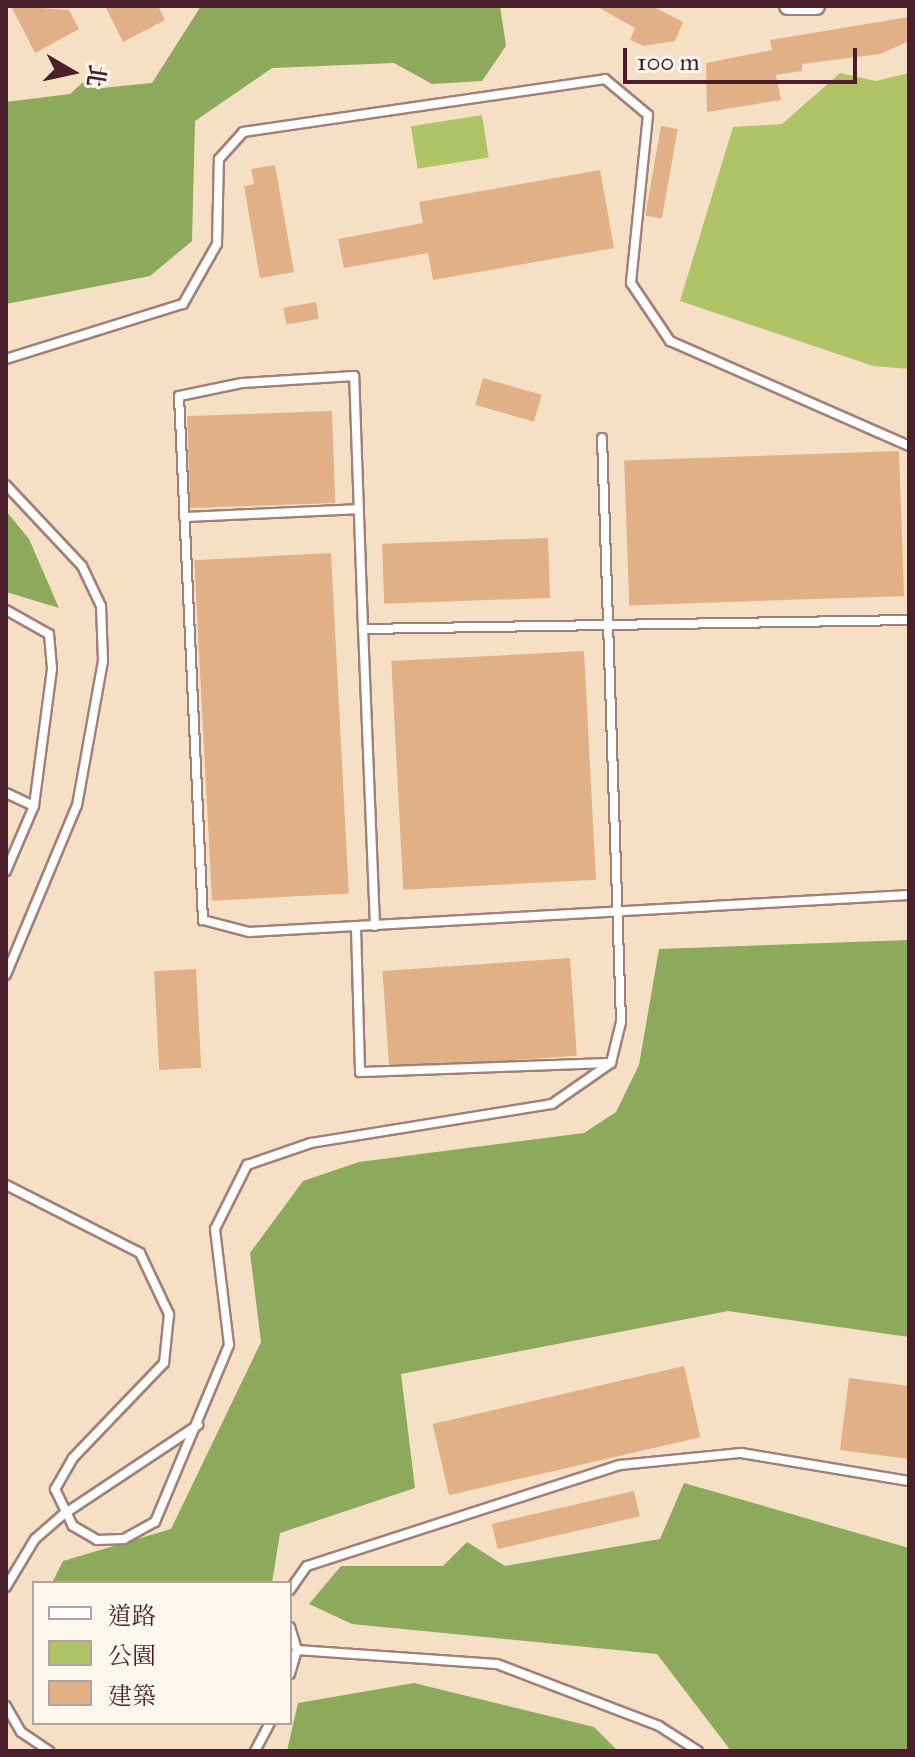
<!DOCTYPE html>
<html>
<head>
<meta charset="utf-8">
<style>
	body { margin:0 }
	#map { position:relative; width:915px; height:1757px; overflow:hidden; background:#f5e0c5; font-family:"IM FELL Great Primer","Noto Serif TC",serif }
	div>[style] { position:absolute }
	.green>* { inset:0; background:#b1c367; transform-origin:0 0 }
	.forest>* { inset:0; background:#8ca95c }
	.building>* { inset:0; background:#e1b087; transform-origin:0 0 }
	.roads { filter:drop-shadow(2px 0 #a08078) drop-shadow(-2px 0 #a08078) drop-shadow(0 2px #a08078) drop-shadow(0 -2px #a08078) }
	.service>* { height:8px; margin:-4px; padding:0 4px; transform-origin:4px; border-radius:4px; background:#fff }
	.minor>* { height:16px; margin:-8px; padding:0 8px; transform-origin:8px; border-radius:8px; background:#fff }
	span { translate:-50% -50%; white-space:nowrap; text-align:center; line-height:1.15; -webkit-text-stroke:6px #fbf7ec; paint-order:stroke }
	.frame { position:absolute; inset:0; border:8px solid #4a1f2b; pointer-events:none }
	.legend { position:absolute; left:32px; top:1581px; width:260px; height:144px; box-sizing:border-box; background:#fbf7ec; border:2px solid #b4a19f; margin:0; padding:10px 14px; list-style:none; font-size:24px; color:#4a1f2b }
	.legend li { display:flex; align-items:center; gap:16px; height:40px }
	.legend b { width:40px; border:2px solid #b4a19f }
	.north { position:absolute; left:32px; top:32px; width:80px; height:80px; -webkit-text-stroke:6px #fbf7ec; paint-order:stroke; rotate:99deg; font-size:22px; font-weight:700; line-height:32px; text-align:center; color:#4a1f2b }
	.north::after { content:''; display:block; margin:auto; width:28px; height:36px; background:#4a1f2b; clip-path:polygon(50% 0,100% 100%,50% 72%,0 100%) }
	.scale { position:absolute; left:623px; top:48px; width:234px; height:36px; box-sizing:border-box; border:4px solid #4a1f2b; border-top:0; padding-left:10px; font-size:24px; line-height:28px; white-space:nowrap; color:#4a1f2b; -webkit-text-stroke:6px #fbf7ec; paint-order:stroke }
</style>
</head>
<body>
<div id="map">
	<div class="green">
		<div style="clip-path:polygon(840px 73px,876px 81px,909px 73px,909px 369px,873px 366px,680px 301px,733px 127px,782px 124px)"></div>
		<div style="left:482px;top:115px;width:43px;height:72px;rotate:81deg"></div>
	</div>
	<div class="forest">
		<div style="clip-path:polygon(201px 6px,500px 6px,506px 46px,482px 81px,432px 84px,394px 63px,272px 68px,195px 121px,192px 241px,150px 276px,6px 304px,6px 102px,70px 94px,91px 75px,102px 88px,152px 83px)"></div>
		<div style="clip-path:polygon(6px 511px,29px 539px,59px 608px,6px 592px)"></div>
		<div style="clip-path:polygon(909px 940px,909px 1337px,728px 1311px,401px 1374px,415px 1488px,280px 1533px,272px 1583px,52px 1583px,63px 1561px,171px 1529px,261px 1342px,250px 1253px,303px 1181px,359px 1162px,584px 1133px,616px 1112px,639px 1065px,659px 949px)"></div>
		<div style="clip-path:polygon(684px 1483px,909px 1548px,909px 1751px,731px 1751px,657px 1654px,352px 1624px,309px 1604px,341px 1566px,443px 1566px,467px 1542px,505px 1566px,660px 1539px)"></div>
		<div style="clip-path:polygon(414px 1683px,594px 1727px,618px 1751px,287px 1751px,298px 1703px)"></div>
	</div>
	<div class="building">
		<div style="clip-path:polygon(11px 6px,69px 10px,79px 29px,35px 53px)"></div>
		<div style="clip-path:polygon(105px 6px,158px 6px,165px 20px,123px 42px)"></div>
		<div style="clip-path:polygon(596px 6px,652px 6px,683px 22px,675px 41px,644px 46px,630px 40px,635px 28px)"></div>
		<div style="clip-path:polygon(909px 17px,909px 41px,880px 54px,802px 64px,802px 71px,776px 75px,781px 100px,707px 112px,706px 63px,772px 50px,770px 40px)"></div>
		<div style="left:661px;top:126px;width:17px;height:91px;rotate:10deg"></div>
		<div style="clip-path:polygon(275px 165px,294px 272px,260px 278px,244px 186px,254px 184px,251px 169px)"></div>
		<div style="clip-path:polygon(600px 170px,614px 248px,433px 280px,428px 253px,344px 268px,338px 239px,423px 223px,419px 202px)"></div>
		<div style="left:316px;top:302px;width:17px;height:33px;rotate:80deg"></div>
		<div style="left:483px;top:378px;width:61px;height:28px;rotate:16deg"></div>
		<div style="left:332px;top:411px;width:92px;height:145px;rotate:88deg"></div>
		<div style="left:899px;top:451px;width:145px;height:275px;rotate:88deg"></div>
		<div style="left:548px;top:538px;width:60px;height:166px;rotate:88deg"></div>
		<div style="left:331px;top:553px;width:341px;height:137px;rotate:87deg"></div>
		<div style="left:584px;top:651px;width:229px;height:193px;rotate:87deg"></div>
		<div style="left:570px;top:958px;width:98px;height:188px;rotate:86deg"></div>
		<div style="left:196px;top:969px;width:99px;height:42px;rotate:87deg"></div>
		<div style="left:684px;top:1366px;width:73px;height:258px;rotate:77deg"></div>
		<div style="clip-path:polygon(849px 1378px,909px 1386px,909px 1459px,840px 1450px)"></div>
		<div style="left:634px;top:1491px;width:26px;height:146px;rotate:77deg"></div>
	</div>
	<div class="roads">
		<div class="service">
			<div style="left:6px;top:359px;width:185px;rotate:-17.3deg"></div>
			<div style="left:183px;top:304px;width:69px;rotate:-60.5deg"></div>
			<div style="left:217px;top:244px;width:85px;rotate:-88.7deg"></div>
			<div style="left:219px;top:159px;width:36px;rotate:-48deg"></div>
			<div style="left:243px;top:132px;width:366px;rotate:-8.3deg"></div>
			<div style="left:605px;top:79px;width:56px;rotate:39.9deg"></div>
			<div style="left:648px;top:115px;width:169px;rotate:95.8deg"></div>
			<div style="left:631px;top:283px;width:70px;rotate:56.1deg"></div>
			<div style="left:670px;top:341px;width:261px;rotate:23.7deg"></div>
			<div style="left:6px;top:485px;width:111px;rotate:46.8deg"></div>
			<div style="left:82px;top:566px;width:44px;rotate:64.6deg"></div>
			<div style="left:101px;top:606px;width:55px;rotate:87.9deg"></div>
			<div style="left:103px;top:661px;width:146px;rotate:100.2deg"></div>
			<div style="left:77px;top:805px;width:184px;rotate:112.7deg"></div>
			<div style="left:184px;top:517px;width:174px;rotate:-2.6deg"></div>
			<div style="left:6px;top:610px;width:49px;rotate:29.2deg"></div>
			<div style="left:49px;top:634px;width:35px;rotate:85deg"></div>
			<div style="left:52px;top:669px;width:138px;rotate:97.5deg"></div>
			<div style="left:34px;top:806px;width:71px;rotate:113.3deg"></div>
			<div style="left:363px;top:629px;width:253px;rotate:-92deg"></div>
			<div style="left:354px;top:376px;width:112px;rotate:176.4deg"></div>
			<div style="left:242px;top:383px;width:64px;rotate:168.3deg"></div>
			<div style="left:179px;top:396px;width:525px;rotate:87.38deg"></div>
			<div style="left:203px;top:920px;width:48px;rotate:14.6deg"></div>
			<div style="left:249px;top:932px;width:661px;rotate:-3.21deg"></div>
			<div style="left:6px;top:793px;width:31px;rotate:25deg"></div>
			<div style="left:375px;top:926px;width:297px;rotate:-92.3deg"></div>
			<div style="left:363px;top:629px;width:546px;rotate:-0.94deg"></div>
			<div style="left:356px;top:927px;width:145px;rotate:88.4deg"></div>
			<div style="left:360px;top:1072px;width:251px;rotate:-2.1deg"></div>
			<div style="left:6px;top:1185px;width:150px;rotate:26.9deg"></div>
			<div style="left:140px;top:1253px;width:68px;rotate:64.6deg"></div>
			<div style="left:169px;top:1314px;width:49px;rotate:95.8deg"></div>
			<div style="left:164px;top:1363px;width:132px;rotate:133.8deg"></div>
			<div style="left:73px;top:1458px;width:36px;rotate:120deg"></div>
			<div style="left:55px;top:1489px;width:41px;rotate:64.1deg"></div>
			<div style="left:73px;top:1526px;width:28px;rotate:30deg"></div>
			<div style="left:97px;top:1540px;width:27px;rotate:-2deg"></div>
			<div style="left:124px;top:1539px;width:35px;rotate:-29deg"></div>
			<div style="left:155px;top:1522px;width:192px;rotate:-67.3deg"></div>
			<div style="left:229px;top:1345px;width:117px;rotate:-96.9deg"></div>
			<div style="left:215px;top:1229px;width:72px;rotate:-63.4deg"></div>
			<div style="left:247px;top:1165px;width:68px;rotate:-19deg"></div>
			<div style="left:311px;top:1143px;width:244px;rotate:-9.2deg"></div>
			<div style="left:552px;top:1104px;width:72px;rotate:-34.8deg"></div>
			<div style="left:611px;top:1063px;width:42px;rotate:-76.3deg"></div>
			<div style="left:621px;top:1022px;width:584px;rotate:-91.86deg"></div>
			<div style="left:6px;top:1587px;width:56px;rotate:-58.9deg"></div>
			<div style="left:35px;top:1539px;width:38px;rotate:-41deg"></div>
			<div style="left:64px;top:1514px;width:161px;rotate:-33.6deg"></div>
			<div style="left:290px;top:1590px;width:29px;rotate:-55deg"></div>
			<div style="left:307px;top:1566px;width:329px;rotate:-17.9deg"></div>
			<div style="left:620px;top:1465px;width:122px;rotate:-5.7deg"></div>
			<div style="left:741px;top:1453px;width:170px;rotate:9.5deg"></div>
			<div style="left:290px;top:1627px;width:24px;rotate:73deg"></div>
			<div style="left:297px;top:1650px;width:200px;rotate:4deg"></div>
			<div style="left:497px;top:1664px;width:173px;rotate:20.9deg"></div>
			<div style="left:659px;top:1726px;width:46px;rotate:32.7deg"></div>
			<div style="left:290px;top:1674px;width:25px;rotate:-74deg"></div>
			<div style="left:6px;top:1706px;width:30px;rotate:60deg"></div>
			<div style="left:21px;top:1732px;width:34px;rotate:34deg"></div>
			<div style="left:255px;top:1751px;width:32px;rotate:-62deg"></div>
		</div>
		<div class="minor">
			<div style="left:788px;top:6px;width:28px"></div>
		</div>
	</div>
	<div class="frame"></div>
	<ul class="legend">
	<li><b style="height:10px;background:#fff"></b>道路</li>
	<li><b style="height:22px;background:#b1c367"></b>公園</li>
	<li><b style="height:22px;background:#e1b087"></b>建築</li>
	</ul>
	<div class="north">北</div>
	<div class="scale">100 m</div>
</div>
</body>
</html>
